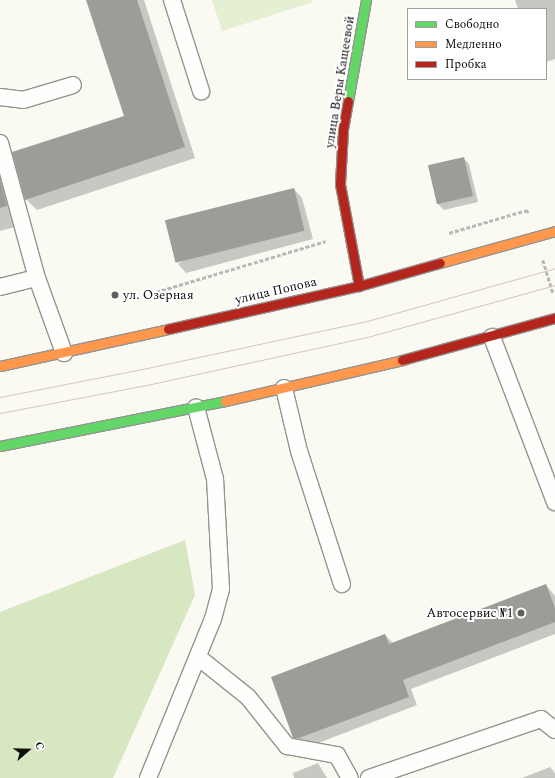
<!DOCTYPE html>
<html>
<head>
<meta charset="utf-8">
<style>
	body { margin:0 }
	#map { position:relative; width:555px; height:778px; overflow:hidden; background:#faf9f2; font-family:Spectral,serif }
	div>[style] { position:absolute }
	.green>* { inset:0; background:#e5f0d3 }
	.forest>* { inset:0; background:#d6e7c2 }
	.shadow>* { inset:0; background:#0003 }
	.building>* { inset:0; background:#9e9c98; transform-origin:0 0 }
	.path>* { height:2.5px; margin-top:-1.25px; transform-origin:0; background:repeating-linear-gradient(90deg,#b8b8b6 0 4px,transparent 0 6px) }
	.roads { filter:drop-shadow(1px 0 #949491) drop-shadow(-1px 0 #949491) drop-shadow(0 1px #949491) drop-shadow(0 -1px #949491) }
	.lane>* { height:16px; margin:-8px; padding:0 8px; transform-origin:8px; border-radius:8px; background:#fefefd }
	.fast>* { height:9px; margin:-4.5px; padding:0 4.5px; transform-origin:4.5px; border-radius:4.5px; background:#63d668 }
	.slow>* { height:9px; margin:-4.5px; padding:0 4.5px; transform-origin:4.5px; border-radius:4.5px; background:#ff974d }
	.jam>* { height:9px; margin:-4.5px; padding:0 4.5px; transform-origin:4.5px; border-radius:4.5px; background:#b3261e }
	.tram>* { height:1px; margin:-0.5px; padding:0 0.5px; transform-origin:0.5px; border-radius:0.5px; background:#d6c6c6 }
	.dots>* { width:11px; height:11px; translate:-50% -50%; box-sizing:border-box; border:2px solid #fff; border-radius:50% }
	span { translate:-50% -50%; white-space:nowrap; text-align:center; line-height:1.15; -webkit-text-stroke:4px #fff; paint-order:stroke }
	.street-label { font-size:13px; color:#0e0e0e }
	.poi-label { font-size:13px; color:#0e0e0e }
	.left { translate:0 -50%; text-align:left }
	.right { translate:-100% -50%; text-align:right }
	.legend { position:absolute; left:407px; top:8px; width:140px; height:72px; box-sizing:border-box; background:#fff; border:1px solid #9f9f9f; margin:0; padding:5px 7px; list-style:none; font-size:12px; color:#0e0e0e }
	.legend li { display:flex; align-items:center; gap:8px; height:20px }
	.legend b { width:20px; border:1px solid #9f9f9f }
	.north { position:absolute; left:8px; top:730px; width:40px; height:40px; -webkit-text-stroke:3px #fff; paint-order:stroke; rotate:70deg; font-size:11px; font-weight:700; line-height:16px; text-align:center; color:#0e0e0e }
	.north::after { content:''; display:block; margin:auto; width:14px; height:18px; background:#0e0e0e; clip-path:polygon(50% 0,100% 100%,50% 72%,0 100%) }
</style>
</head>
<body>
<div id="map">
	<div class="green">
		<div style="clip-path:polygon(212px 0,312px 0,313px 2px,222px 31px)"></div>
	</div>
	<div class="forest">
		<div style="clip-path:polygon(185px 540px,195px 595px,113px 778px,0 778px,0 612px)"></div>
	</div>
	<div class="shadow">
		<div style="clip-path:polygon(88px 0,144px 0,195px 158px,37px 210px,26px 199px,126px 117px)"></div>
		<div style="clip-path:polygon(515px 0,555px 0,555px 59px,546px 62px,546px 9px,518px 9px)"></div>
		<div style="clip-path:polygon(463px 158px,469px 164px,478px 202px,444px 210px,438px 204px)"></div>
		<div style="clip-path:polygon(0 177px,9px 186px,15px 227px,0 231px)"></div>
		<div style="clip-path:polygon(294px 189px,302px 198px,313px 239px,186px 273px,178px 264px)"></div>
		<div style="clip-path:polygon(546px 585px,555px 596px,555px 634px,411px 689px,417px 705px,308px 747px,303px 746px,294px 737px,385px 635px,393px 643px)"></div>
		<div style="clip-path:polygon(318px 763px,327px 778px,294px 778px,293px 773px)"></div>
		<div style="clip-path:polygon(550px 767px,555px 773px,555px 778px,522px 778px)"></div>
	</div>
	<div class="building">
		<div style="clip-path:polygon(86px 0,137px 0,185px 147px,25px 200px,12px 152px,124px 116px)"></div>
		<div style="left:464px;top:157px;width:40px;height:37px;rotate:77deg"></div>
		<div style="clip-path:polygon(0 179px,7px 206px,0 208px)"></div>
		<div style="left:294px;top:188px;width:44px;height:133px;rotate:76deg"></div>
		<div style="clip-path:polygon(546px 584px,555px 608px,555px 622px,403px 680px,409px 697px,299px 738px,293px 738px,271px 677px,385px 634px,389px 644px)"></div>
	</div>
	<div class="path">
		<div style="left:449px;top:233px;width:81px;rotate:-16.4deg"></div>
		<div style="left:527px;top:210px;width:3px;rotate:72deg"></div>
		<div style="left:543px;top:260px;width:34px;rotate:73deg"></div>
		<div style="left:156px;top:292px;width:177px;rotate:-16.7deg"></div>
	</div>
	<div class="roads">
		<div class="lane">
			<div style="left:172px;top:0;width:96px;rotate:72.3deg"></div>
			<div style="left:0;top:97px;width:23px;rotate:7deg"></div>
			<div style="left:23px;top:100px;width:52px;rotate:-16.7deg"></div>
			<div style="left:0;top:143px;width:140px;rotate:74.7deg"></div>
			<div style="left:37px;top:278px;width:80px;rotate:70.2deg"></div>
			<div style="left:0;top:287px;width:38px;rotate:-14deg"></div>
			<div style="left:492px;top:337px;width:177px;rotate:69.1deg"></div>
			<div style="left:284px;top:388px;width:65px;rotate:76.6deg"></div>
			<div style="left:299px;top:451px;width:140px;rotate:72.1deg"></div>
			<div style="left:198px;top:657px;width:64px;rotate:38.7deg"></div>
			<div style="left:248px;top:697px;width:63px;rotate:51.5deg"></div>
			<div style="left:287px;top:746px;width:51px;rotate:10.2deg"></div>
			<div style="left:337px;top:755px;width:26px;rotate:61deg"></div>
			<div style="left:148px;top:778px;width:172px;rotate:-67.8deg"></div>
			<div style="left:213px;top:619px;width:31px;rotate:-75deg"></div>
			<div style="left:221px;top:589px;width:110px;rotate:-93.1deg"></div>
			<div style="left:215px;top:479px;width:74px;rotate:-104.8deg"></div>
			<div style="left:369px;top:778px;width:182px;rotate:-18.9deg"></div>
			<div style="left:541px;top:719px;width:18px;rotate:38deg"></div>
		</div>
		<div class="fast">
			<div style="left:348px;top:101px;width:103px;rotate:-79.9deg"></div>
			<div style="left:0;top:446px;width:229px;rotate:-11.3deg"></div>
		</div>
		<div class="slow">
			<div style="left:440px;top:263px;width:119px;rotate:-15.5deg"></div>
			<div style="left:0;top:366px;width:172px;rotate:-12.4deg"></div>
			<div style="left:225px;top:401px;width:182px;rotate:-13deg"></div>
		</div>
		<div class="jam">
			<div style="left:348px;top:101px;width:29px;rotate:100deg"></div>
			<div style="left:343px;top:130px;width:54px;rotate:93.2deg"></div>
			<div style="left:340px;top:184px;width:104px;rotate:79.4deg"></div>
			<div style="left:168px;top:329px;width:196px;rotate:-12.7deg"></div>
			<div style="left:359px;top:286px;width:84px;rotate:-15.9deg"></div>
			<div style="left:402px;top:360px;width:159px;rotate:-15.4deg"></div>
		</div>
	</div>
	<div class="tram">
		<div style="left:0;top:397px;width:141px;rotate:-11.1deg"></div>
		<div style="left:138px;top:370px;width:234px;rotate:-12.1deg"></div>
		<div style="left:367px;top:321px;width:195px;rotate:-15.7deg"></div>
		<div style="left:0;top:413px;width:145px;rotate:-10.8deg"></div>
		<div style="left:142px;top:386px;width:234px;rotate:-12.3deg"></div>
		<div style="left:371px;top:336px;width:191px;rotate:-15.5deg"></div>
	</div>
	<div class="dots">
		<div style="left:115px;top:295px;background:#61605e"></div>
		<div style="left:521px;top:613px;background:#61605e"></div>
	</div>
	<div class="street-label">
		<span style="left:340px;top:82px;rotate:-81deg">улица Веры Кащеевой</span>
		<span style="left:276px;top:291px;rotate:-13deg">улица Попова</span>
	</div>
	<div class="poi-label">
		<span class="left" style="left:123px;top:295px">ул. Озерная</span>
		<span class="right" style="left:513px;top:613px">Автосервис №1</span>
	</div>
	<ul class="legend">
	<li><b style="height:5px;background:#63d668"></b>Свободно</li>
	<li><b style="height:5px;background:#ff974d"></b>Медленно</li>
	<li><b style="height:5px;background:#b3261e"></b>Пробка</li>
	</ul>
	<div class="north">С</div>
</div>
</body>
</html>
